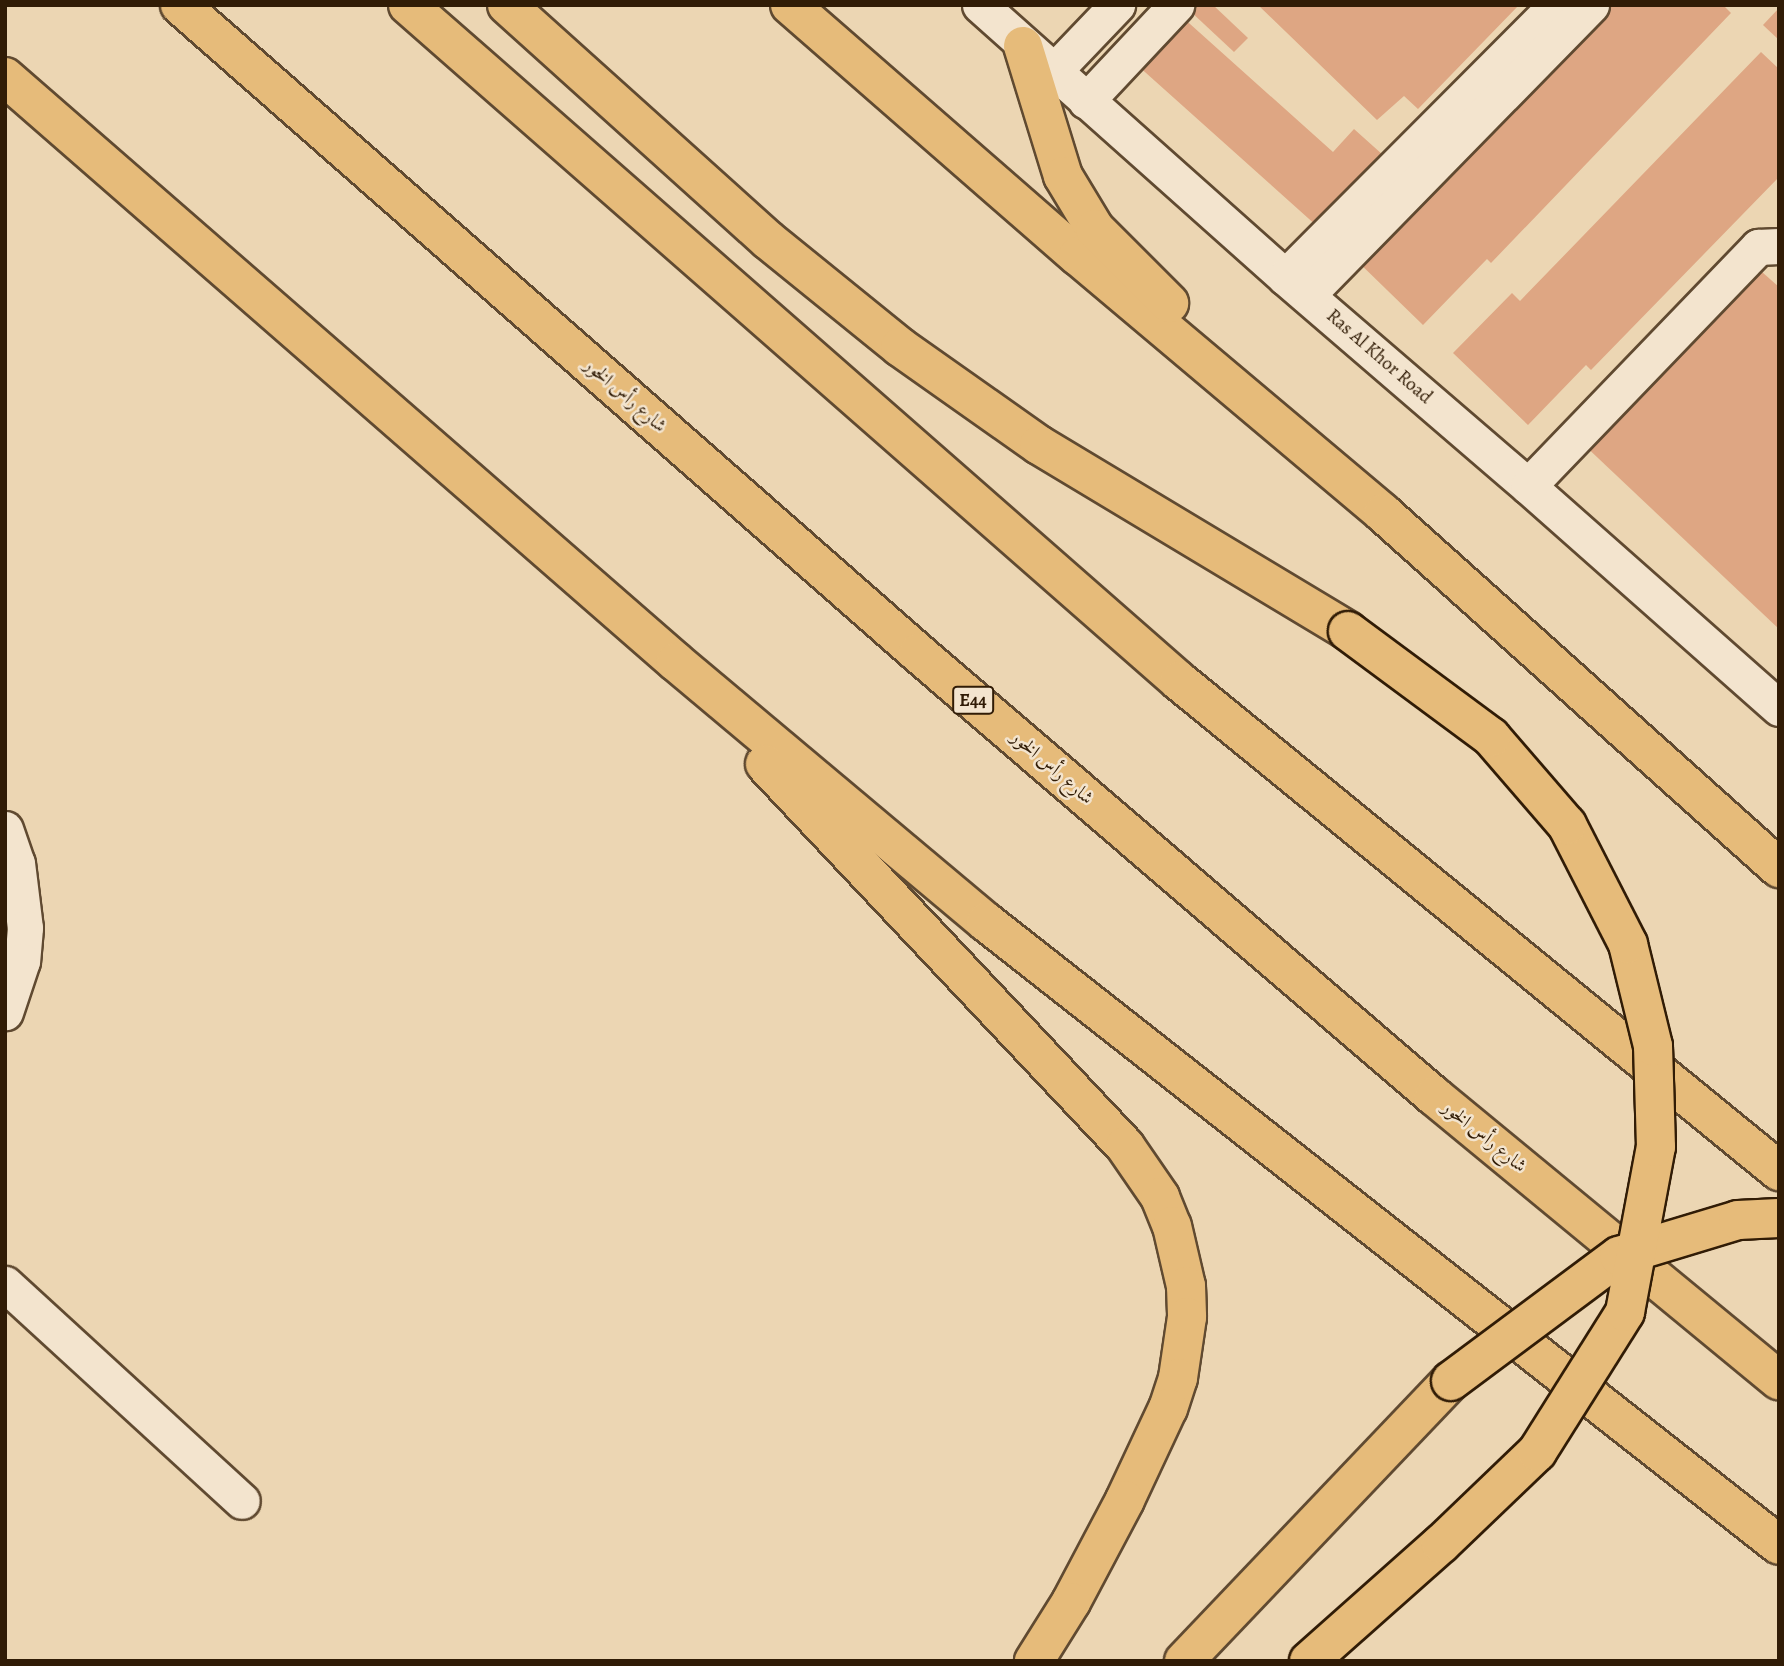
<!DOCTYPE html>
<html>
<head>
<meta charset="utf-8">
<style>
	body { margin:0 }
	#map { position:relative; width:1784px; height:1666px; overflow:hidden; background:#ecd6b3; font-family:Alegreya,Amiri,serif }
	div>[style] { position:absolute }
	.building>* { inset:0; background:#dea683 }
	.roads { filter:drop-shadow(2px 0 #604a31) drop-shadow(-2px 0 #604a31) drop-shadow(0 2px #604a31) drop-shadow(0 -2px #604a31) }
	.minor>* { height:35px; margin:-17.5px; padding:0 17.5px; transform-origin:17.5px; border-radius:17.5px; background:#f3e4ce }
	.highway>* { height:38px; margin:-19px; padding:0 19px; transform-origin:19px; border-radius:19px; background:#e6bb7a }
	.bridges { filter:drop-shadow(2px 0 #311c06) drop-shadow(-2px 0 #311c06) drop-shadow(0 2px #311c06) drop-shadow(0 -2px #311c06) }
	.highway-bridge>* { height:38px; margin:-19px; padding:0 19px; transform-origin:19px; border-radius:19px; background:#e6bb7a }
	span { translate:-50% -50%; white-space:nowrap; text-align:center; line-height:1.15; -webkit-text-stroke:5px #f3e4ce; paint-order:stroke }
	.shield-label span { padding:2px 5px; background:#f3e4ce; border:2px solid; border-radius:5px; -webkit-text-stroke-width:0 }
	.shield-label { font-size:18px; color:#311c06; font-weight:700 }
	.street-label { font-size:19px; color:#311c06 }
	.frame { position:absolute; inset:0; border:7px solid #311c06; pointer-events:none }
</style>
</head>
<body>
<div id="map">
	<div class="building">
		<div style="clip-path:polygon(1193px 5px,1213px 5px,1248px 38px,1234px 52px,1189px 10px)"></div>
		<div style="clip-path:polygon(1258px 5px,1519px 5px,1418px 109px,1404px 96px,1377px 120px)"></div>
		<div style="clip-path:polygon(1601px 5px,1723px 5px,1731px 13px,1491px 263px,1487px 259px,1423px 325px,1351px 255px)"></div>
		<div style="clip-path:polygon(1779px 8px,1779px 40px,1763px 25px)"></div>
		<div style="clip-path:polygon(1180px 15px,1333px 152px,1354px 129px,1383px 155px,1318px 227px,1136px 64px)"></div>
		<div style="clip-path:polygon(1761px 52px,1779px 69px,1779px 177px,1591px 370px,1586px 365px,1528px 425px,1453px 353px,1512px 293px,1520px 301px)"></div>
		<div style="clip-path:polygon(1762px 272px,1779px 287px,1779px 629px,1580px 441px,1737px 274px)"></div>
	</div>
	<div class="roads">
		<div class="minor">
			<div style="left:980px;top:5px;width:409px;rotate:41.7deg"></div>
			<div style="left:1285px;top:277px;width:321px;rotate:40.7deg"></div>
			<div style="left:1528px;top:486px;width:335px;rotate:41.5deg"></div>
			<div style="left:1053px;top:72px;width:93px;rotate:-46.3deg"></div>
			<div style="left:1086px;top:101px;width:132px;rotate:-46.8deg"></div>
			<div style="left:1285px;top:277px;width:384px;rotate:-45.1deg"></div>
			<div style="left:1307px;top:295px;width:406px;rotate:-45.6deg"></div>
			<div style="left:1528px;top:486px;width:332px;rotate:-46.1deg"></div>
			<div style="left:1758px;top:247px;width:21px;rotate:-3deg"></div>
			<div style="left:5px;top:829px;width:36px;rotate:71deg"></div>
			<div style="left:17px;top:863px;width:65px;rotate:83deg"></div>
			<div style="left:25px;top:928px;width:33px;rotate:95deg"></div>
			<div style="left:22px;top:961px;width:54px;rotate:108.4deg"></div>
			<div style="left:5px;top:1284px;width:321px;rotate:42.5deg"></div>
		</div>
		<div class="highway">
			<div style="left:180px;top:5px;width:982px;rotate:41.28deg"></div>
			<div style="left:918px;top:653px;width:680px;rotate:40.65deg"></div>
			<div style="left:1434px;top:1096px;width:447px;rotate:39.5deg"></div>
			<div style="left:408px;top:5px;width:1025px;rotate:41.24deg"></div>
			<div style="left:1179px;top:681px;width:775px;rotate:39.24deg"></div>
			<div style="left:507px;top:5px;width:351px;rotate:42deg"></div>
			<div style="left:768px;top:240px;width:170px;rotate:39deg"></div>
			<div style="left:900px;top:347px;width:170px;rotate:35.2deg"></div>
			<div style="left:1039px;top:445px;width:361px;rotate:31deg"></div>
			<div style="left:790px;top:5px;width:382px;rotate:41.1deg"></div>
			<div style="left:1078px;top:256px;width:399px;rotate:40.1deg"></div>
			<div style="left:1383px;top:513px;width:532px;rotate:41.88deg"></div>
			<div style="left:1023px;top:46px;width:136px;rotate:72.9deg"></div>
			<div style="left:1063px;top:176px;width:62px;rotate:58.9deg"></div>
			<div style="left:1095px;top:229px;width:105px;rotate:45deg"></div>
			<div style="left:5px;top:77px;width:890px;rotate:41.08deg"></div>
			<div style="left:676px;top:662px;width:405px;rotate:40deg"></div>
			<div style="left:986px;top:922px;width:1008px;rotate:38.15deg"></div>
			<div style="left:765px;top:764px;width:525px;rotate:46.7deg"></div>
			<div style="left:1125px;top:1146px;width:62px;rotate:55.5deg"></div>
			<div style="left:1160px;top:1197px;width:31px;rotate:68deg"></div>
			<div style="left:1172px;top:1226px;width:62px;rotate:76.9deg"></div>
			<div style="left:1186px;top:1286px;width:31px;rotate:88deg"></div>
			<div style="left:1187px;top:1317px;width:62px;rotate:98.4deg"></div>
			<div style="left:1178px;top:1378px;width:32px;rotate:108deg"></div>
			<div style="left:1168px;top:1408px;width:102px;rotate:115.1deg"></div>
			<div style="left:1125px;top:1500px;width:115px;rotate:117.9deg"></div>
			<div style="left:1071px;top:1602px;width:70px;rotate:122.1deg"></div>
			<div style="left:1184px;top:1661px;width:387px;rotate:-46.4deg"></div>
		</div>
	</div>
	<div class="bridges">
		<div class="highway-bridge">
			<div style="left:1451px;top:1381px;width:209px;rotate:-36.7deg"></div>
			<div style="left:1619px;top:1256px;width:124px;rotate:-16.8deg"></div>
			<div style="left:1738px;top:1220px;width:41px;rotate:-2.8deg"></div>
			<div style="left:1309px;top:1661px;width:176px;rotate:-41.6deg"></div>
			<div style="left:1441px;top:1544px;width:133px;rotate:-43.8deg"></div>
			<div style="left:1537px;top:1452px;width:165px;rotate:-57.8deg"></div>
			<div style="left:1625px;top:1312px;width:168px;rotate:-79.4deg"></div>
			<div style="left:1656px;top:1147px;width:101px;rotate:-91.7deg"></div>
			<div style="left:1653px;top:1046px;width:105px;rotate:-103.8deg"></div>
			<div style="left:1628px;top:944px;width:134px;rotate:-117.1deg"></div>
			<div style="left:1567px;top:825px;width:116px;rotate:-130.8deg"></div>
			<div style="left:1491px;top:737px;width:178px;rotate:-143.5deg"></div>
		</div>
	</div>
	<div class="shield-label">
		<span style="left:973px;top:700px">E44</span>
	</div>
	<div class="street-label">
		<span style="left:1379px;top:357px;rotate:41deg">Ras Al Khor Road</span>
		<span style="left:625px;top:396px;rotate:41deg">شارع رأس الخور</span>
		<span style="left:1052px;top:768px;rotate:41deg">شارع رأس الخور</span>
		<span style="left:1484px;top:1137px;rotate:39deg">شارع رأس الخور</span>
	</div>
	<div class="frame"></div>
</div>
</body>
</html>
